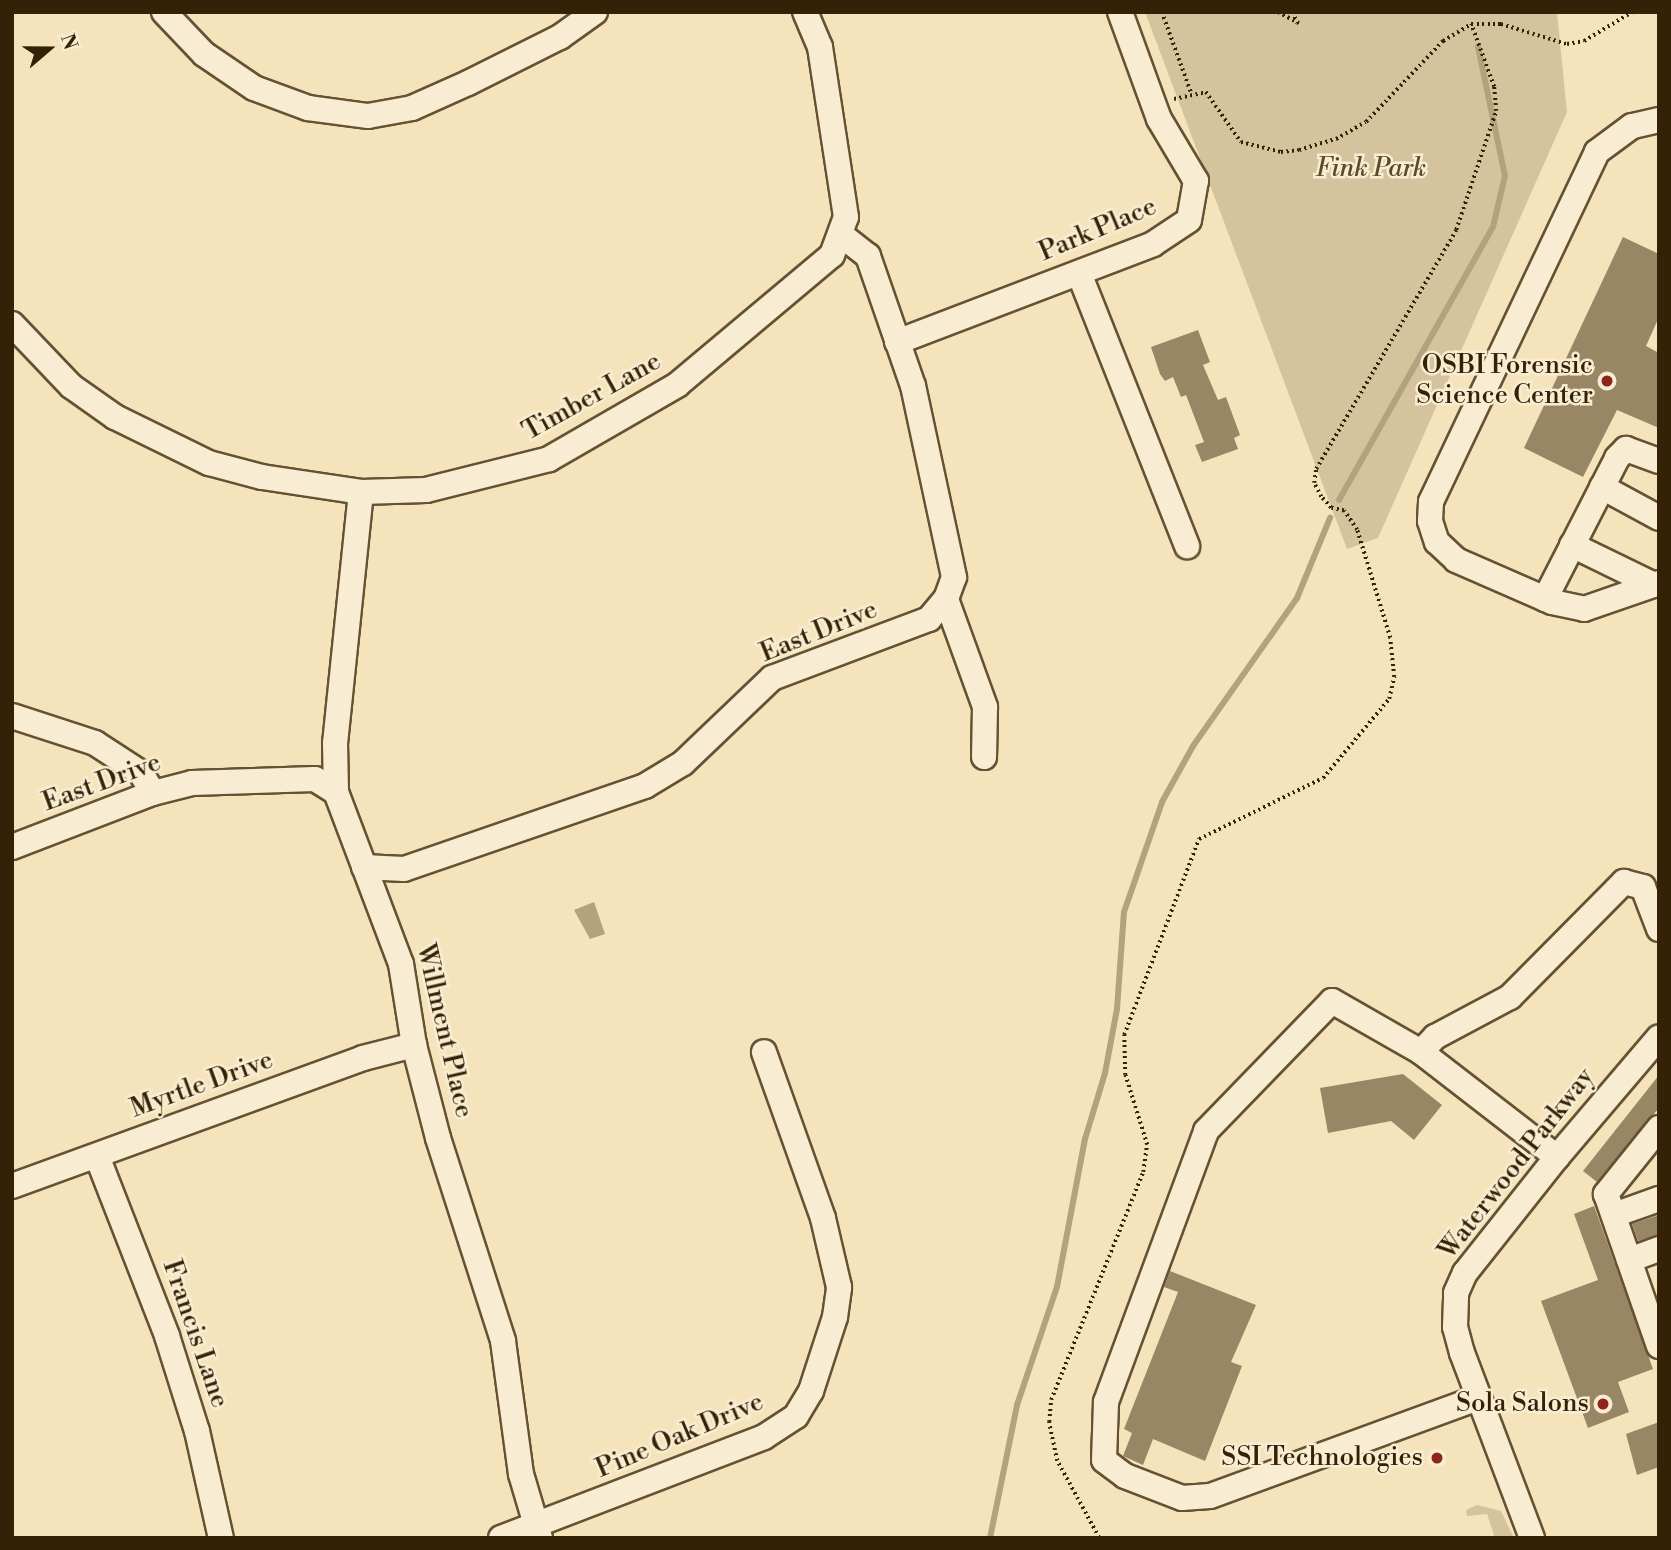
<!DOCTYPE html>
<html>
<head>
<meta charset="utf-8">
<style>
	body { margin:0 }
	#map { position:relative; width:1671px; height:1550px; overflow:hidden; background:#f5e4bb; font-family:"Libre Bodoni",serif }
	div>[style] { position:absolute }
	.green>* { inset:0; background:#d4c39c }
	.water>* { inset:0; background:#b4a27d }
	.stream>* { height:6px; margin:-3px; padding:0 3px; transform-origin:3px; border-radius:3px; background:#b4a27d }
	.building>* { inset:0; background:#998664 }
	.path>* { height:3.5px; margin-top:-1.75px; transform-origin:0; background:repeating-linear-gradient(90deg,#352105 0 2px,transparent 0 5.5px) }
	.roads { filter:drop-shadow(2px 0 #655232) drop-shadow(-2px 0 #655232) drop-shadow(0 2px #655232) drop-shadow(0 -2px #655232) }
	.minor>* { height:24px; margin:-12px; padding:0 12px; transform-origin:12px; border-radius:12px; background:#f8edd3 }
	.dots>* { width:19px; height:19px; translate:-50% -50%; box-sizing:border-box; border:4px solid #f8edd3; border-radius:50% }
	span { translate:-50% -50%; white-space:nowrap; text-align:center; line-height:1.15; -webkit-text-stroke:5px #f8edd3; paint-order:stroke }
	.park-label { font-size:26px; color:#5d4a2b; font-style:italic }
	.street-label { font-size:26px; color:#352105 }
	.poi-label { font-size:26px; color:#352105 }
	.right { translate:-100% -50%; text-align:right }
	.frame { position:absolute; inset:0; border:14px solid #352105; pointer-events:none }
	.north { position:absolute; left:14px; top:14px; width:70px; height:70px; -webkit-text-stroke:5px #f8edd3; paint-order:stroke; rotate:70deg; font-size:19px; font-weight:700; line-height:28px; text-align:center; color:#352105 }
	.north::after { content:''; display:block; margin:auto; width:24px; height:32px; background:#352105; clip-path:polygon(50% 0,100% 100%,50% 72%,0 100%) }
</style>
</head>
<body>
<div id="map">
	<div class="green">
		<div style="clip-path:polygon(1145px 12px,1557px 12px,1567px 112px,1378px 538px,1347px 549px)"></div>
		<div style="clip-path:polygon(1477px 1505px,1501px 1511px,1514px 1538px,1495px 1538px,1487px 1514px,1467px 1516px,1466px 1510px)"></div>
	</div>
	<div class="water">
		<div style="clip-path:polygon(594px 902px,605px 934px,590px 939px,574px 910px)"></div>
	</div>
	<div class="stream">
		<div style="left:1339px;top:500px;width:313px;rotate:-60.6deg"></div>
		<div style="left:1493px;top:227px;width:52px;rotate:-76.8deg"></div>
		<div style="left:1505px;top:176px;width:132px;rotate:-101.8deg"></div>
		<div style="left:990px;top:1538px;width:136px;rotate:-78.5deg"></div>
		<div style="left:1017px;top:1405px;width:125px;rotate:-71.3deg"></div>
		<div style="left:1057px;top:1287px;width:151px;rotate:-79.3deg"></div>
		<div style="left:1085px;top:1139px;width:69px;rotate:-73.1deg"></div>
		<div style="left:1105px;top:1073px;width:65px;rotate:-79.4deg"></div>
		<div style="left:1117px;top:1009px;width:97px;rotate:-85.9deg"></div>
		<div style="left:1124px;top:912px;width:116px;rotate:-70.9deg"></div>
		<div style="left:1162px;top:802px;width:64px;rotate:-61deg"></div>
		<div style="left:1193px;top:746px;width:181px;rotate:-54.9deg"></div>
		<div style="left:1297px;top:598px;width:87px;rotate:-67.6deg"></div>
	</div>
	<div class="building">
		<div style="clip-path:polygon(1623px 237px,1659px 254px,1659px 317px,1646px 346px,1659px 353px,1659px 428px,1617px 410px,1583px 477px,1524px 448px)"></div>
		<div style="clip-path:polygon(1198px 330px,1210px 362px,1203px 365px,1218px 400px,1226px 397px,1240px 435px,1234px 438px,1238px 449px,1202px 462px,1195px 445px,1204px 442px,1186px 395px,1181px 397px,1173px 377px,1165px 381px,1160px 374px,1151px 347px)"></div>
		<div style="clip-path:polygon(1403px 1074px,1442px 1105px,1414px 1140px,1391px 1121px,1328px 1133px,1320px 1088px)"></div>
		<div style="clip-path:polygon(1659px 1075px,1659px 1108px,1597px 1182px,1583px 1171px)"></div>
		<div style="clip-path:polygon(1594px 1206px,1653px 1369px,1618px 1382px,1629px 1412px,1588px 1428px,1541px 1301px,1598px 1280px,1574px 1214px)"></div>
		<div style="clip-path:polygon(1659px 1215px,1659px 1235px,1638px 1241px,1632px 1224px)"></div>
		<div style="clip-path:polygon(1170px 1271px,1256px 1305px,1231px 1362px,1242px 1366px,1205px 1461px,1153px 1439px,1143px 1465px,1123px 1456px,1132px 1433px,1124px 1429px,1178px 1292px,1164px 1287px)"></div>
		<div style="clip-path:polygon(1659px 1422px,1659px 1467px,1637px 1475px,1626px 1434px)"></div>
	</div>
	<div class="path">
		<div style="left:1162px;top:12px;width:85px;rotate:70.1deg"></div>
		<div style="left:1278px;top:12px;width:27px;rotate:28deg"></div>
		<div style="left:1293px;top:12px;width:12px;rotate:70deg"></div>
		<div style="left:1174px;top:99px;width:33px;rotate:-12deg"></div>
		<div style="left:1206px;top:92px;width:61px;rotate:55deg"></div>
		<div style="left:1241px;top:142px;width:41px;rotate:14deg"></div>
		<div style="left:1281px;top:152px;width:18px;rotate:-6deg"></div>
		<div style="left:1299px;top:150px;width:39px;rotate:-17deg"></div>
		<div style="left:1336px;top:139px;width:34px;rotate:-30deg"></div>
		<div style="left:1366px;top:122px;width:112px;rotate:-46.5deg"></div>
		<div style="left:1443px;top:41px;width:33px;rotate:-31deg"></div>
		<div style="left:1471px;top:24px;width:30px"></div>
		<div style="left:1501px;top:24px;width:69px;rotate:16.9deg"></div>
		<div style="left:1567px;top:44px;width:17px;rotate:-10deg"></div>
		<div style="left:1584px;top:41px;width:56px;rotate:-31.1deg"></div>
		<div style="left:1099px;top:1538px;width:88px;rotate:-118.6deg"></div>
		<div style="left:1057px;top:1461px;width:40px;rotate:-102deg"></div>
		<div style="left:1049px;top:1422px;width:22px;rotate:-85deg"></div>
		<div style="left:1051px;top:1400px;width:246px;rotate:-68deg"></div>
		<div style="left:1143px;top:1172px;width:27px;rotate:-82deg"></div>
		<div style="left:1147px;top:1145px;width:73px;rotate:-107.4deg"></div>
		<div style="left:1125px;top:1075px;width:40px;rotate:-91.4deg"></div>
		<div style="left:1124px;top:1035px;width:210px;rotate:-69.1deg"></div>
		<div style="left:1199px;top:839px;width:138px;rotate:-26.2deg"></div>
		<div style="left:1323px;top:778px;width:103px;rotate:-50.1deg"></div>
		<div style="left:1389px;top:699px;width:23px;rotate:-77deg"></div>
		<div style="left:1394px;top:677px;width:39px;rotate:-96deg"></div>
		<div style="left:1390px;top:638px;width:113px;rotate:-107deg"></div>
		<div style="left:1357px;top:530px;width:23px;rotate:-124deg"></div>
		<div style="left:1344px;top:511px;width:13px;rotate:-167deg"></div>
		<div style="left:1331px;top:508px;width:15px;rotate:-132deg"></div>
		<div style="left:1321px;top:497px;width:16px;rotate:-117deg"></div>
		<div style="left:1314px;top:483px;width:14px;rotate:-82deg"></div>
		<div style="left:1316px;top:469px;width:277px;rotate:-59.6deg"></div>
		<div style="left:1456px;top:230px;width:126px;rotate:-71.4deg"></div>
		<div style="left:1496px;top:111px;width:24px;rotate:-95deg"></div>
		<div style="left:1494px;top:87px;width:67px;rotate:-110.1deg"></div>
	</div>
	<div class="roads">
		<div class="minor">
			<div style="left:164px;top:12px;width:58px;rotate:46.4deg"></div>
			<div style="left:204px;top:54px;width:60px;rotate:34.2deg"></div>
			<div style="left:254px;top:88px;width:58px;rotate:20.3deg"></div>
			<div style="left:308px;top:108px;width:61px;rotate:7.6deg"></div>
			<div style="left:368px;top:116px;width:45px;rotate:-10.3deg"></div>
			<div style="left:412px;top:108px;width:61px;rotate:-24.1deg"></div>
			<div style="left:468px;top:83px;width:103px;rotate:-26.6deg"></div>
			<div style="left:560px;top:37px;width:43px;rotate:-35.5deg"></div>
			<div style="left:1659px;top:120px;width:28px;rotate:167deg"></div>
			<div style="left:1632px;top:126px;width:44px;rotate:143.4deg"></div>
			<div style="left:1597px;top:152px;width:387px;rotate:115.4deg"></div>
			<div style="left:1431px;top:502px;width:19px;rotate:93deg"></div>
			<div style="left:1430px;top:521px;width:22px;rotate:72deg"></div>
			<div style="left:1437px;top:542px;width:26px;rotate:43deg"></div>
			<div style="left:1456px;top:560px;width:105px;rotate:23.6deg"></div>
			<div style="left:1552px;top:602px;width:33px;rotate:12deg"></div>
			<div style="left:1584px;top:609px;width:79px;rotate:-19.1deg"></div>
			<div style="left:1079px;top:273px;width:294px;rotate:68.4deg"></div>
			<div style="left:12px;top:324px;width:86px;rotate:46.4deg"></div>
			<div style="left:71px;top:386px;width:54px;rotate:35.2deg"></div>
			<div style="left:115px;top:417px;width:105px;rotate:26.1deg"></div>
			<div style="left:209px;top:463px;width:55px;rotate:14.8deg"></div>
			<div style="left:262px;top:477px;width:100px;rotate:8.6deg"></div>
			<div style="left:361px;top:492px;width:65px;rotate:-1.8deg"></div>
			<div style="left:426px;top:490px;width:127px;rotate:-14.1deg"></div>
			<div style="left:549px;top:459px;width:148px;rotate:-30deg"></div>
			<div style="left:677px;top:385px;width:202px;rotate:-40deg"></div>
			<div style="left:832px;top:255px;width:40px;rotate:-69.8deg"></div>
			<div style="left:846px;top:217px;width:172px;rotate:-98.7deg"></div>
			<div style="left:820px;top:47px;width:38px;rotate:-113deg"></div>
			<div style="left:897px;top:342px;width:274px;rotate:-20.9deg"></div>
			<div style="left:1153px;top:244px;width:43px;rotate:-33.7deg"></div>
			<div style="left:1189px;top:220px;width:40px;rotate:-80deg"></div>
			<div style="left:1196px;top:181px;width:72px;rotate:-120.8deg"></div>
			<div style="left:1159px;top:119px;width:114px;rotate:-110deg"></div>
			<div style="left:1602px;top:487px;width:65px;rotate:28.5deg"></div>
			<div style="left:361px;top:492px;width:252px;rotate:95.9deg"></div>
			<div style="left:335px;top:743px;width:49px;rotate:88.8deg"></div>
			<div style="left:336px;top:792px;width:184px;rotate:69.3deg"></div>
			<div style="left:401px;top:964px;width:82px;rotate:80.9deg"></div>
			<div style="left:414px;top:1045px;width:96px;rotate:75.5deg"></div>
			<div style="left:438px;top:1138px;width:213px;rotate:72.2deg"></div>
			<div style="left:503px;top:1341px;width:134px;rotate:82.3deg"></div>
			<div style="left:521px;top:1474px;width:67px;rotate:73.5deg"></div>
			<div style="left:1572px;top:545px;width:91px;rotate:26deg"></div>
			<div style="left:946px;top:599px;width:115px;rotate:70.1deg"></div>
			<div style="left:985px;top:707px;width:50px;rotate:91.1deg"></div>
			<div style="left:1545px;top:599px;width:158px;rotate:-62.9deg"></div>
			<div style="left:1617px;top:458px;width:13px;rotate:-45deg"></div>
			<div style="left:1626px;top:449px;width:35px;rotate:20deg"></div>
			<div style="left:12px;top:716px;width:87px;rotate:18deg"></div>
			<div style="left:95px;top:743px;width:55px;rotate:33.1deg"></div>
			<div style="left:141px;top:773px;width:23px;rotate:59deg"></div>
			<div style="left:12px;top:847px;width:151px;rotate:-21deg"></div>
			<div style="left:153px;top:793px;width:40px;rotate:-14.4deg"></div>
			<div style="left:192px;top:783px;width:123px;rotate:-1.9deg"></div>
			<div style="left:315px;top:779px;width:25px;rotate:32deg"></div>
			<div style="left:364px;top:867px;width:40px;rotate:2.9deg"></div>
			<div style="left:404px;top:869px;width:255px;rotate:-19deg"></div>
			<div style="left:645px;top:786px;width:44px;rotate:-31.2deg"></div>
			<div style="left:683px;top:763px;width:123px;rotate:-43.7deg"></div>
			<div style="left:772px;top:678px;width:168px;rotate:-20.6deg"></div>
			<div style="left:929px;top:619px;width:26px;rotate:-50deg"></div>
			<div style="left:946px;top:599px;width:23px;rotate:-70deg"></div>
			<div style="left:954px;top:577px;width:195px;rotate:-102.1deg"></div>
			<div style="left:913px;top:386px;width:138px;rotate:-109.1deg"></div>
			<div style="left:868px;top:256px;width:34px;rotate:-142deg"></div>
			<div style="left:1421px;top:1052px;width:21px;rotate:-47deg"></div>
			<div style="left:1435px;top:1037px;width:85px;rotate:-28.1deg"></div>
			<div style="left:1510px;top:997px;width:162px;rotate:-45.3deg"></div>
			<div style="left:1624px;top:882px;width:20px;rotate:15deg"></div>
			<div style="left:1643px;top:887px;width:45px;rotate:69.1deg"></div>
			<div style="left:1659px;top:1128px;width:85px;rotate:128.8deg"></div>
			<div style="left:1606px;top:1194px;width:161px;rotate:70.8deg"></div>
			<div style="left:97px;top:1156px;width:193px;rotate:68.7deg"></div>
			<div style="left:167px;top:1336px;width:100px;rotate:72.5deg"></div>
			<div style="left:197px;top:1431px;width:110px;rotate:77.4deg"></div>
			<div style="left:12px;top:1186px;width:374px;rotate:-20deg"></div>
			<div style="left:363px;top:1058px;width:53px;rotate:-14.3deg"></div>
			<div style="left:1614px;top:1215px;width:48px;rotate:-19.6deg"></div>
			<div style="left:1629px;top:1260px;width:32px;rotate:-20deg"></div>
			<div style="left:1478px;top:1398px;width:285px;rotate:159.9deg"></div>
			<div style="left:1210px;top:1496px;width:28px;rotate:176deg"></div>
			<div style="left:1182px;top:1498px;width:61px;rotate:-158.9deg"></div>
			<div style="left:1125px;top:1476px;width:26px;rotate:-143deg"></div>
			<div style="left:1104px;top:1460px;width:58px;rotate:-88deg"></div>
			<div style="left:1106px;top:1402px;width:289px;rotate:-69.7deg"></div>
			<div style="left:1206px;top:1131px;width:181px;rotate:-45.9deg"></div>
			<div style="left:1332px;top:1001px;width:103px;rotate:29.8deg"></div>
			<div style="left:1421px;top:1052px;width:172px;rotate:37.7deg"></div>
			<div style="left:501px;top:1538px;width:282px;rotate:-21deg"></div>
			<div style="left:764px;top:1437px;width:38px;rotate:-33deg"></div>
			<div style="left:796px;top:1416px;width:29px;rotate:-59deg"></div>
			<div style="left:811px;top:1391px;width:78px;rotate:-72deg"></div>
			<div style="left:835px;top:1317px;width:30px;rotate:-82deg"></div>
			<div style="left:839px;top:1287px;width:71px;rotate:-103.1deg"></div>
			<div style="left:823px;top:1218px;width:176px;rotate:-109.6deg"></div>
			<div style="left:1532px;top:1538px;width:198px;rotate:-110.7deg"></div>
			<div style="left:1462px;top:1353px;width:27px;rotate:-105deg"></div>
			<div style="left:1455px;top:1327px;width:34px;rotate:-88deg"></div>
			<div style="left:1456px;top:1293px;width:22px;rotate:-66deg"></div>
			<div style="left:1465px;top:1273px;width:148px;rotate:-51.6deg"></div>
			<div style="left:1557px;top:1157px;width:157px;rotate:-49.6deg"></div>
		</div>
	</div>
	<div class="dots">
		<div style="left:1607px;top:381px;background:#8f2418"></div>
		<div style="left:1603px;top:1404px;background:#8f2418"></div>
		<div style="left:1437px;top:1458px;background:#8f2418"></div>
	</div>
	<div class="park-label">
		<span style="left:1371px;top:169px">Fink Park</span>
	</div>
	<div class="street-label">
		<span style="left:1098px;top:230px;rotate:-23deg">Park Place</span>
		<span style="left:592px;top:397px;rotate:-29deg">Timber Lane</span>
		<span style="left:819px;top:632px;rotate:-22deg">East Drive</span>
		<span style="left:102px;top:783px;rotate:-20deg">East Drive</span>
		<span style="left:444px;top:1031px;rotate:77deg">Willment Place</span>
		<span style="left:202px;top:1085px;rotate:-20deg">Myrtle Drive</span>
		<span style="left:1517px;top:1164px;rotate:-52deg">Waterwood Parkway</span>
		<span style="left:195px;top:1334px;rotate:71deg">Francis Lane</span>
		<span style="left:680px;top:1436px;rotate:-23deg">Pine Oak Drive</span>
	</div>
	<div class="poi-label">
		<span class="right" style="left:1593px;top:381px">OSBI Forensic<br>Science Center</span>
		<span class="right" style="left:1589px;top:1404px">Sola Salons</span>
		<span class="right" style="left:1423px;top:1458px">SSI Technologies</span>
	</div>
	<div class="frame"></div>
	<div class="north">N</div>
</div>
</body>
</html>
